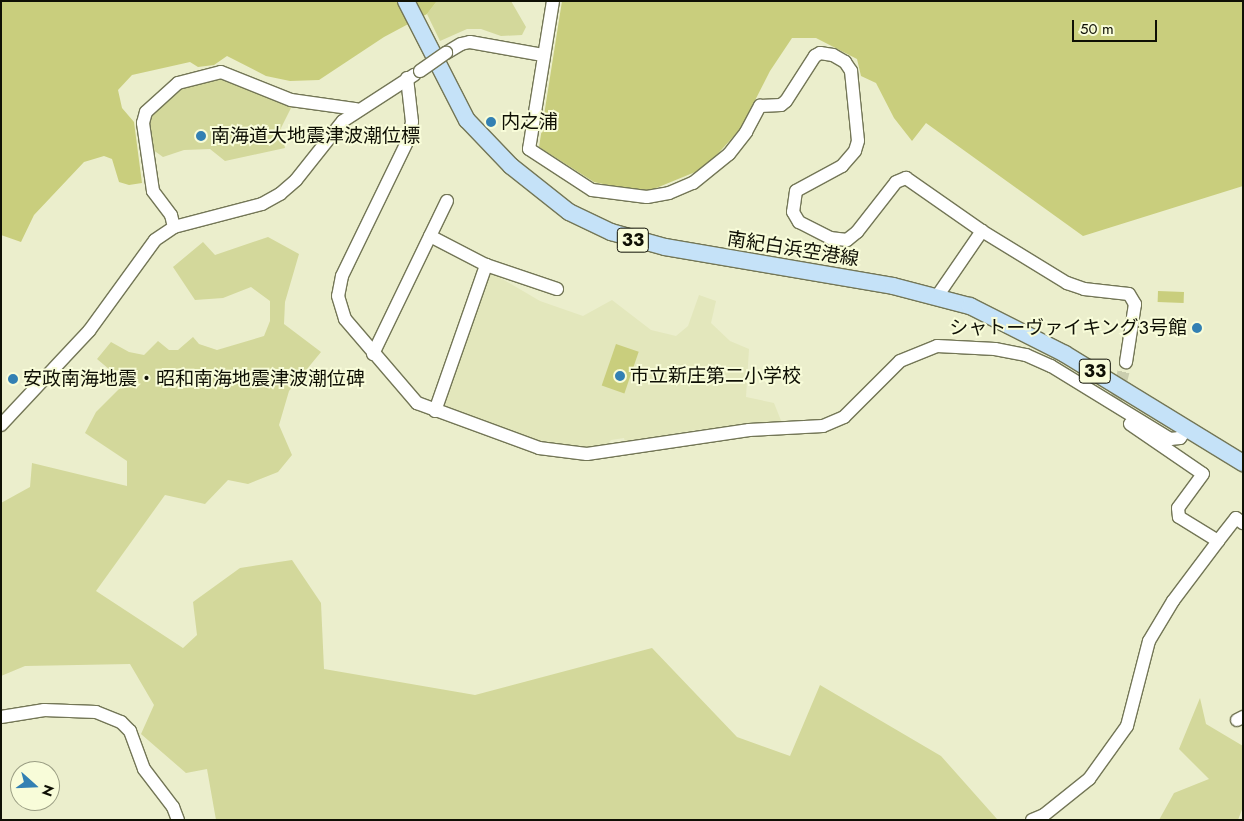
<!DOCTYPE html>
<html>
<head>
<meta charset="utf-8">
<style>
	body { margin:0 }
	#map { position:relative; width:1244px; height:821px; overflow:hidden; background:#ebeecc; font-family:Jost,"Noto Sans JP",sans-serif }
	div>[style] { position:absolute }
	.built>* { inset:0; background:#e3e7bc }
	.green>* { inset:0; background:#d3d89b }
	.water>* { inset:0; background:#c9ce7d; transform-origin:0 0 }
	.minor-tunnel>* { height:12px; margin-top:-6px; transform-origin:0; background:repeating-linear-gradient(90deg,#cacdae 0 12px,transparent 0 18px) }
	.roads { filter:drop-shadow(1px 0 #737656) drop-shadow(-1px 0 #737656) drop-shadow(0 1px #737656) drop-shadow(0 -1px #737656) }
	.minor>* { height:12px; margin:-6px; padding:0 6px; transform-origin:6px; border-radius:6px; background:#fff }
	.major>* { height:16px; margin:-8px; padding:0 8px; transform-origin:8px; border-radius:8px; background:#c5e2f8 }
	.bridges { filter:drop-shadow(1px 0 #737656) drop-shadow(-1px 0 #737656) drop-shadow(0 1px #737656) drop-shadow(0 -1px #737656) }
	.minor-bridge>* { height:12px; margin:-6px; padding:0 6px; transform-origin:6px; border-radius:6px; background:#fff }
	.dots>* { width:14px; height:14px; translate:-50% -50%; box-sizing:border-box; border:2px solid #f8fcd9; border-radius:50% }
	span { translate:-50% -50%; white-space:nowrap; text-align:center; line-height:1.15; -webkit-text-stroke:4px #f8fcd9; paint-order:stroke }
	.shield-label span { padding:1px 4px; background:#f8fcd9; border:1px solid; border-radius:4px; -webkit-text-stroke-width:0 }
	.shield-label { font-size:18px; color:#0f1005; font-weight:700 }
	.poi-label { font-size:19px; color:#0f1005 }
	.left { translate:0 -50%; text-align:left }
	.right { translate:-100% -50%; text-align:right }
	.street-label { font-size:19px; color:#0f1005 }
	.frame { position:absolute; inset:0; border:2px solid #0f1005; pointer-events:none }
	.north { position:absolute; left:10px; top:761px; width:50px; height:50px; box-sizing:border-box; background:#f8fcd9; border:1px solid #9b9e84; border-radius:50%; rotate:110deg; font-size:14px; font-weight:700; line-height:20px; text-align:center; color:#0f1005 }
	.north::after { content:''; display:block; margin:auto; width:18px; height:22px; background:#3380b3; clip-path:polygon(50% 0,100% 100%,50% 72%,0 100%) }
	.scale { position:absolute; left:1072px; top:20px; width:85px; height:22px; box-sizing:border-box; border:2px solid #0f1005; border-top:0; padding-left:6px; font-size:15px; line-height:18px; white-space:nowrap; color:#0f1005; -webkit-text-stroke:4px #f8fcd9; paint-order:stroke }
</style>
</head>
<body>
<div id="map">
	<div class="built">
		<div style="clip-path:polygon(492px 273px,540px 301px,583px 316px,612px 300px,651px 330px,676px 336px,688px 326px,699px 295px,716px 301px,711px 323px,730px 341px,749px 349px,746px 397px,774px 403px,782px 423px,696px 430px,625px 442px,624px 438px,611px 440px,606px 446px,572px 448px,542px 443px,445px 409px,443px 403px,488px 275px)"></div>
	</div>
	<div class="green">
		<div style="clip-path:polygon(437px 1px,511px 1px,526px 27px,522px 35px,501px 36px,481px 29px,467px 29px,440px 41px,427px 14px)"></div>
		<div style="clip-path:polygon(218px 76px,292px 106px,281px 128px,285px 148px,225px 161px,210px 149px,184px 150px,163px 157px,149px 147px,149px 123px,153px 112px,179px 88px)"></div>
		<div style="clip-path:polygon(268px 237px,299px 254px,285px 302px,284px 324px,321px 352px,289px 391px,279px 425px,292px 455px,278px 472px,248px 484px,228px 480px,205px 504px,165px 495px,96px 591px,183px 648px,197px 635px,193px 602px,240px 568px,292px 560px,321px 603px,324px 669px,475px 695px,652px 648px,737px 737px,790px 756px,820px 685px,941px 756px,997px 819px,216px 820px,207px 769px,186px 773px,141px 734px,154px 705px,130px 664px,25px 666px,1px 676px,1px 503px,30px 487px,32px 463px,127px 486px,127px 461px,85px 433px,96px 412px,120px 388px,116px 375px,97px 359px,111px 342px,129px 352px,144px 355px,158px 341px,169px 350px,178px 350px,193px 337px,199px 344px,217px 350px,264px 336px,270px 321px,270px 301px,251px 287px,223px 298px,195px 300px,173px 267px,203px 242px,215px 255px)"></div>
		<div style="clip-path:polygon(1200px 698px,1206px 724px,1243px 746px,1243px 807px,1238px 820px,1159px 820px,1174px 793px,1209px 779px,1179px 749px)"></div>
	</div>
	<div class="water">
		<div style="clip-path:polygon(1px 1px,437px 1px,427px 14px,384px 37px,319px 80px,290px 81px,266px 76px,227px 56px,214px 65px,198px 67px,190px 62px,132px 75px,118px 90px,122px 108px,134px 122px,142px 183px,129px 185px,119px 182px,112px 159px,104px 156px,84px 162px,34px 215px,21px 242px,1px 235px)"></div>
		<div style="clip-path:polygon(562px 1px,1243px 1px,1243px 186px,1083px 236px,926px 123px,912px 141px,894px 118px,876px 83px,861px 76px,857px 59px,816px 38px,792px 38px,770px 71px,741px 128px,705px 168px,644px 193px,594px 182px,539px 147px)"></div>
		<div style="left:1158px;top:291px;width:26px;height:11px;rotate:2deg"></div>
		<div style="left:616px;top:344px;width:24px;height:44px;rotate:19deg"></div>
	</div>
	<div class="minor-tunnel">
		<div style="left:1116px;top:401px;width:40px;rotate:-75.6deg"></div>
	</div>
	<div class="roads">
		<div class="minor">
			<div style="left:553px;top:1px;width:150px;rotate:99.2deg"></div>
			<div style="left:529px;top:149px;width:75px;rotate:33.1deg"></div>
			<div style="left:592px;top:190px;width:55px;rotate:7.3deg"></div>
			<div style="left:647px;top:197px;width:22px;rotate:-10deg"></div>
			<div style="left:669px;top:193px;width:26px;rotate:-23deg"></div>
			<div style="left:693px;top:183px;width:46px;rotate:-38.9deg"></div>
			<div style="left:729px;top:154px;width:28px;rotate:-52deg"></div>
			<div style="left:746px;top:132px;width:30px;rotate:-62deg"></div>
			<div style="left:760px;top:106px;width:21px;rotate:-3deg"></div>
			<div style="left:781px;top:105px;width:6px;rotate:-39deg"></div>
			<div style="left:786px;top:101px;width:54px;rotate:-57.2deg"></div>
			<div style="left:815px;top:56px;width:6px;rotate:-31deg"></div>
			<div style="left:820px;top:53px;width:13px;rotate:9deg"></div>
			<div style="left:833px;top:55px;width:14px;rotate:30deg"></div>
			<div style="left:845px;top:62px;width:11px;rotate:56deg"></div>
			<div style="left:851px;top:71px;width:70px;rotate:84.3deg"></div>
			<div style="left:858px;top:141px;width:10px;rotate:107deg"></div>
			<div style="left:855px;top:151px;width:20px;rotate:131deg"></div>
			<div style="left:842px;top:166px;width:52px;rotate:151.5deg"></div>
			<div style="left:796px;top:191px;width:21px;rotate:98deg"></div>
			<div style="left:793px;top:212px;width:12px;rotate:59deg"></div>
			<div style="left:799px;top:222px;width:35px;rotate:27deg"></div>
			<div style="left:830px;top:238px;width:17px;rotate:7deg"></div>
			<div style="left:847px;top:240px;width:13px;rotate:-39deg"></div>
			<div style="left:857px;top:232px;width:63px;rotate:-52deg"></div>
			<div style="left:896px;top:182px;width:11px;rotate:-22deg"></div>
			<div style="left:906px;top:178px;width:93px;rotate:34.9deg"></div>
			<div style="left:982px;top:231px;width:100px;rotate:31.5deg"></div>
			<div style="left:1067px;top:283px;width:18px;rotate:19deg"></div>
			<div style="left:1084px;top:289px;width:45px;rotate:6.3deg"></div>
			<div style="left:1129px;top:294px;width:12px;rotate:59deg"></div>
			<div style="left:1135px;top:304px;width:59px;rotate:98.8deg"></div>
			<div style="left:446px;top:53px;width:17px;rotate:-31deg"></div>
			<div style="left:461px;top:44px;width:9px;rotate:-13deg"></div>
			<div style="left:470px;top:42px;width:74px;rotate:10.1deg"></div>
			<div style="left:407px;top:78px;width:44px;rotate:83.5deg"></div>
			<div style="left:412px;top:122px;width:18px;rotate:103deg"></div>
			<div style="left:408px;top:140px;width:151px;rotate:115.9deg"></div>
			<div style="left:342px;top:276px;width:20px;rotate:101deg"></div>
			<div style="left:338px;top:296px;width:24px;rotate:73deg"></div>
			<div style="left:345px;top:319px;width:111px;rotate:49.4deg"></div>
			<div style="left:417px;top:403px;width:130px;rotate:20.2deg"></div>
			<div style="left:539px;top:448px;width:48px;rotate:7.1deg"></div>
			<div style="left:587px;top:454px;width:164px;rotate:-8.4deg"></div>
			<div style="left:749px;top:430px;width:74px;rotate:-3.1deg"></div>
			<div style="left:823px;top:426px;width:23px;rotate:-23deg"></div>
			<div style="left:844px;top:417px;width:79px;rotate:-45deg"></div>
			<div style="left:900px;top:361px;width:40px;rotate:-22deg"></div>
			<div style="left:937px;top:346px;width:58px;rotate:3deg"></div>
			<div style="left:995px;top:349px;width:32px;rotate:11deg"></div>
			<div style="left:1026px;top:355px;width:27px;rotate:24deg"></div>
			<div style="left:1051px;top:366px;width:140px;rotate:31.5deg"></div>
			<div style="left:1170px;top:439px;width:10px;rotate:-6deg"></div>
			<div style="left:1180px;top:438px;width:12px;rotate:-55deg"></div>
			<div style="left:174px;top:227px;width:12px;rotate:-104deg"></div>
			<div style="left:171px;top:215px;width:30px;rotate:-127deg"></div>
			<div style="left:153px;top:191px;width:69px;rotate:-98.4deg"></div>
			<div style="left:143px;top:123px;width:11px;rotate:-75deg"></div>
			<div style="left:146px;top:112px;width:43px;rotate:-42.2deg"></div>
			<div style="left:178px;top:83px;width:44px;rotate:-14.3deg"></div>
			<div style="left:221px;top:72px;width:75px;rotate:21.8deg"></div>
			<div style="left:291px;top:100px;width:66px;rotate:7.9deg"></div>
			<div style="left:430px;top:236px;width:63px;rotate:27.4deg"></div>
			<div style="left:486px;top:265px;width:75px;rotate:18.7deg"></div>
			<div style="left:938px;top:295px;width:78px;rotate:-55.5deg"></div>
			<div style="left:373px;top:354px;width:170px;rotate:-64.2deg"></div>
			<div style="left:435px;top:411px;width:155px;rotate:-70.7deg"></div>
			<div style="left:1130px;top:424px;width:88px;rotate:34.4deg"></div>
			<div style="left:1203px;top:474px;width:42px;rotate:126.3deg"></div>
			<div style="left:1178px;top:508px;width:9px;rotate:84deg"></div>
			<div style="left:1179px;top:517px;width:46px;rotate:31.6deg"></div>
			<div style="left:1px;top:425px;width:129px;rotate:-46.9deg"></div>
			<div style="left:89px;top:331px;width:112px;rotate:-54deg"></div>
			<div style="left:155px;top:240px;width:23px;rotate:-34deg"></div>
			<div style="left:174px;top:227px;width:91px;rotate:-14.6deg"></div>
			<div style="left:262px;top:204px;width:21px;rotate:-29deg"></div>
			<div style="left:280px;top:194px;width:21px;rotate:-41deg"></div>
			<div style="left:296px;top:180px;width:75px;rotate:-51.5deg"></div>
			<div style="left:343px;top:121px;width:85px;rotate:-32.9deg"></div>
			<div style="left:1px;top:717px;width:44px;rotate:-9.2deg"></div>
			<div style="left:44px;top:710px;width:52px;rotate:2.2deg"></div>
			<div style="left:96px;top:712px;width:27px;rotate:22deg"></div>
			<div style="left:121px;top:722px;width:13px;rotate:45deg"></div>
			<div style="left:130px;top:731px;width:40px;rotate:69.8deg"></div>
			<div style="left:144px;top:769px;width:48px;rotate:52.7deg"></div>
			<div style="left:173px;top:807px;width:14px;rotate:69deg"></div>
			<div style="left:1237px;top:720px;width:7px;rotate:-27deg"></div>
			<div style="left:1032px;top:820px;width:13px;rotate:-23deg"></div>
			<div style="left:1044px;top:815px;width:58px;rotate:-38.7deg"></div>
			<div style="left:1089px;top:779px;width:65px;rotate:-54.4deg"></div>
			<div style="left:1127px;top:726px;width:88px;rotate:-75.5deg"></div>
			<div style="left:1149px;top:641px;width:47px;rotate:-59deg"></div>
			<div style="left:1173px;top:601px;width:75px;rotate:-53.1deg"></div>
			<div style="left:1218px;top:541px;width:29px;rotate:-52deg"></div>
			<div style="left:1236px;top:518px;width:9px;rotate:36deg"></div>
		</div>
		<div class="major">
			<div style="left:406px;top:1px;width:134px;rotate:62.9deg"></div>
			<div style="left:467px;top:120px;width:64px;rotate:46.3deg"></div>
			<div style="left:511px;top:166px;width:74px;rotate:38.4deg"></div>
			<div style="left:569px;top:212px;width:47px;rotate:25.5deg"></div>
			<div style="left:611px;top:232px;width:56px;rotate:15.5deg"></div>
			<div style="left:665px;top:247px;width:231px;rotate:9.7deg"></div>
			<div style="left:893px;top:286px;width:80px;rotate:14.6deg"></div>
			<div style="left:970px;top:306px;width:106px;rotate:26.8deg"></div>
			<div style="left:1065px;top:354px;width:209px;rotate:31.5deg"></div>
		</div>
	</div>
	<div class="bridges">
		<div class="minor-bridge">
			<div style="left:420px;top:71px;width:32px;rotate:-35deg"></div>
		</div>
	</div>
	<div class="dots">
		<div style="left:491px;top:122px;background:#3380b3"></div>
		<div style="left:201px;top:136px;background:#3380b3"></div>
		<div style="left:1197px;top:328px;background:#3380b3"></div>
		<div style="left:620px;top:376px;background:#3380b3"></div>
		<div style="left:13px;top:379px;background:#3380b3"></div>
	</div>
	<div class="shield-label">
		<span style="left:633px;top:240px">33</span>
		<span style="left:1095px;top:371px">33</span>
	</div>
	<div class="poi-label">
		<span class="left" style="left:501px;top:122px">内之浦</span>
		<span class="left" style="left:211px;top:136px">南海道大地震津波潮位標</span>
		<span class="right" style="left:1187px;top:328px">シャトーヴァイキング3号館</span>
		<span class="left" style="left:630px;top:376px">市立新庄第二小学校</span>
		<span class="left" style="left:23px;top:379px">安政南海地震・昭和南海地震津波潮位碑</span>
	</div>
	<div class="street-label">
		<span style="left:793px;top:249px;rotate:9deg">南紀白浜空港線</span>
	</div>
	<div class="frame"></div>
	<div class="north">N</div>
	<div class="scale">50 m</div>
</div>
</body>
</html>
